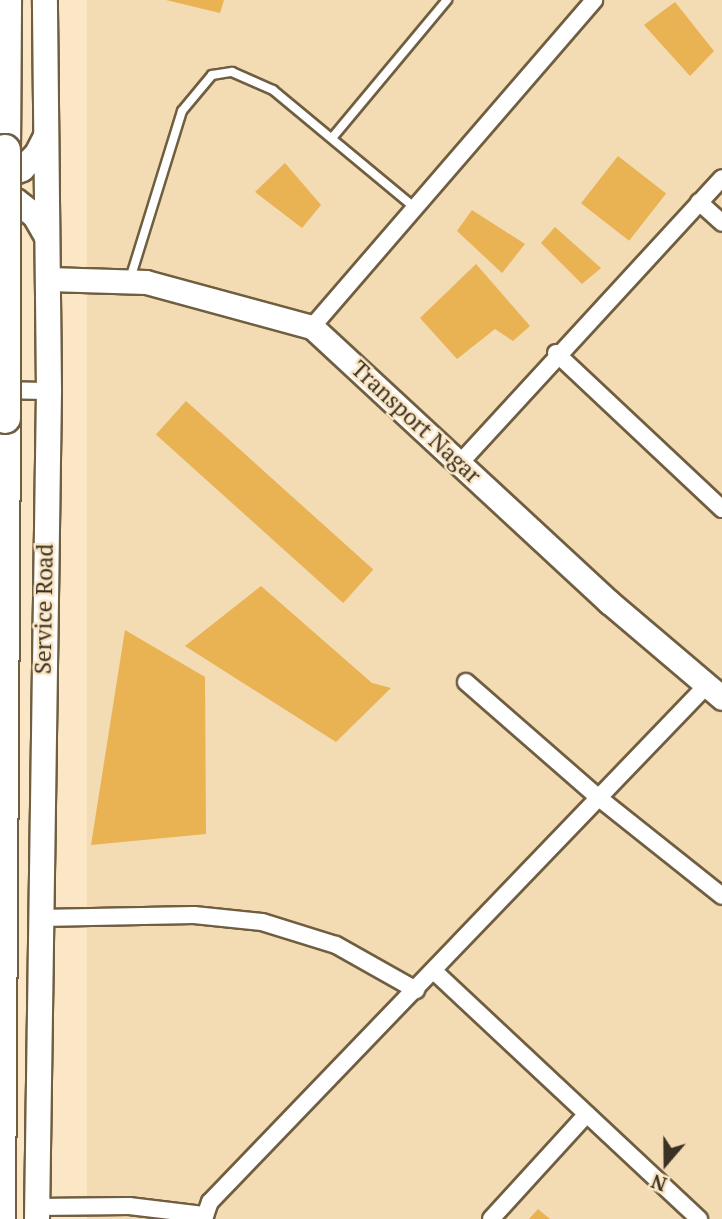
<!DOCTYPE html>
<html>
<head>
<meta charset="utf-8">
<style>
	body { margin:0 }
	#map { position:relative; width:722px; height:1219px; overflow:hidden; background:#fbe6c5; font-family:"PT Serif",serif }
	div>[style] { position:absolute }
	.built>* { inset:0; background:#f3dbb3; transform-origin:0 0 }
	.building>* { inset:0; background:#e9b253; transform-origin:0 0 }
	.roads { filter:drop-shadow(2px 0 #705e41) drop-shadow(-2px 0 #705e41) drop-shadow(0 2px #705e41) drop-shadow(0 -2px #705e41) }
	.lane>* { height:8px; margin:-4px; padding:0 4px; transform-origin:4px; border-radius:4px; background:#fff }
	.street>* { height:16px; margin:-8px; padding:0 8px; transform-origin:8px; border-radius:8px; background:#fff }
	.secondary>* { height:23px; margin:-11.5px; padding:0 11.5px; transform-origin:11.5px; border-radius:11.5px; background:#fff }
	.primary>* { height:24px; margin:-12px; padding:0 12px; transform-origin:12px; border-radius:12px; background:#fff }
	.highway>* { height:30px; margin:-15px; padding:0 15px; transform-origin:15px; border-radius:15px; background:#fff }
	.bridges { filter:drop-shadow(2px 0 #705e41) drop-shadow(-2px 0 #705e41) drop-shadow(0 2px #705e41) drop-shadow(0 -2px #705e41) }
	.highway-bridge>* { height:30px; margin:-15px; padding:0 15px; transform-origin:15px; border-radius:15px; background:#fff }
	span { translate:-50% -50%; white-space:nowrap; text-align:center; line-height:1.15; -webkit-text-stroke:5px #fbe6c5; paint-order:stroke }
	.street-label { font-size:23px; color:#3a3225 }
	.north { position:absolute; left:631px; top:1128px; width:70px; height:70px; -webkit-text-stroke:5px #fbe6c5; paint-order:stroke; rotate:200deg; font-size:19px; font-weight:700; line-height:28px; text-align:center; color:#3a3225 }
	.north::after { content:''; display:block; margin:auto; width:24px; height:32px; background:#3a3225; clip-path:polygon(50% 0,100% 100%,50% 72%,0 100%) }
</style>
</head>
<body>
<div id="map">
	<div class="built">
		<div style="left:87px;top:0;width:635px;height:1219px"></div>
	</div>
	<div class="building">
		<div style="clip-path:polygon(166px 0,224px 0,220px 13px)"></div>
		<div style="clip-path:polygon(675px 2px,714px 51px,690px 76px,644px 25px)"></div>
		<div style="left:618px;top:156px;width:61px;height:60px;rotate:38deg"></div>
		<div style="clip-path:polygon(285px 163px,321px 205px,302px 228px,255px 192px)"></div>
		<div style="clip-path:polygon(472px 210px,525px 244px,502px 273px,457px 231px)"></div>
		<div style="clip-path:polygon(555px 227px,601px 268px,582px 284px,541px 243px)"></div>
		<div style="clip-path:polygon(476px 264px,530px 326px,513px 341px,495px 329px,457px 359px,420px 318px)"></div>
		<div style="left:186px;top:401px;width:252px;height:45px;rotate:42deg"></div>
		<div style="clip-path:polygon(261px 586px,372px 683px,391px 688px,336px 742px,185px 646px)"></div>
		<div style="clip-path:polygon(125px 630px,205px 677px,206px 834px,91px 845px)"></div>
		<div style="clip-path:polygon(538px 1209px,550px 1219px,529px 1219px)"></div>
	</div>
	<div class="roads">
		<div class="lane">
			<div style="left:332px;top:138px;width:180px;rotate:-50.2deg"></div>
			<div style="left:130px;top:279px;width:176px;rotate:-72.8deg"></div>
			<div style="left:182px;top:111px;width:47px;rotate:-50.2deg"></div>
			<div style="left:212px;top:75px;width:20px;rotate:-9deg"></div>
			<div style="left:232px;top:72px;width:45px;rotate:23.7deg"></div>
			<div style="left:273px;top:90px;width:185px;rotate:39.7deg"></div>
		</div>
		<div class="street">
			<div style="left:699px;top:202px;width:31px;rotate:42deg"></div>
			<div style="left:312px;top:327px;width:432px;rotate:-49.2deg"></div>
			<div style="left:556px;top:353px;width:228px;rotate:43.2deg"></div>
			<div style="left:0;top:390px;width:49px;rotate:1.2deg"></div>
			<div style="left:460px;top:463px;width:387px;rotate:-47.4deg"></div>
			<div style="left:466px;top:682px;width:176px;rotate:41.1deg"></div>
			<div style="left:599px;top:798px;width:157px;rotate:38.5deg"></div>
			<div style="left:40px;top:918px;width:154px;rotate:-1.1deg"></div>
			<div style="left:194px;top:915px;width:68px;rotate:5.9deg"></div>
			<div style="left:262px;top:922px;width:77px;rotate:17.3deg"></div>
			<div style="left:336px;top:945px;width:92px;rotate:29.4deg"></div>
			<div style="left:434px;top:971px;width:363px;rotate:43.1deg"></div>
			<div style="left:37px;top:1207px;width:92px;rotate:-0.6deg"></div>
			<div style="left:129px;top:1206px;width:77px;rotate:6.8deg"></div>
			<div style="left:204px;top:1219px;width:18px;rotate:-71deg"></div>
			<div style="left:210px;top:1202px;width:719px;rotate:-46.13deg"></div>
			<div style="left:491px;top:1219px;width:142px;rotate:-47.6deg"></div>
		</div>
		<div class="secondary">
			<div style="left:48px;top:279px;width:98px;rotate:1.8deg"></div>
			<div style="left:146px;top:282px;width:172px;rotate:15.2deg"></div>
			<div style="left:312px;top:327px;width:405px;rotate:42.8deg"></div>
			<div style="left:609px;top:602px;width:148px;rotate:40.3deg"></div>
		</div>
		<div class="primary">
			<div style="left:0;top:178px;width:24px;rotate:-22deg"></div>
			<div style="left:22px;top:169px;width:21px;rotate:-45deg"></div>
			<div style="left:37px;top:154px;width:20px;rotate:-63deg"></div>
			<div style="left:0;top:197px;width:16px;rotate:14deg"></div>
			<div style="left:16px;top:201px;width:24px;rotate:38deg"></div>
			<div style="left:35px;top:216px;width:24px;rotate:60deg"></div>
			<div style="left:37px;top:1219px;width:828px;rotate:-89.17deg"></div>
			<div style="left:49px;top:391px;width:391px;rotate:-90.6deg"></div>
		</div>
		<div class="highway">
			<div style="left:5px;top:150px;width:150px;rotate:-89.6deg"></div>
			<div style="left:0;top:1219px;width:801px;rotate:-89.64deg"></div>
		</div>
	</div>
	<div class="bridges">
		<div class="highway-bridge">
			<div style="left:5px;top:418px;width:268px;rotate:-90deg"></div>
		</div>
	</div>
	<div class="street-label">
		<span style="left:416px;top:422px;rotate:43deg">Transport Nagar</span>
		<span style="left:44px;top:609px;rotate:-89deg">Service Road</span>
	</div>
	<div class="north">N</div>
</div>
</body>
</html>
